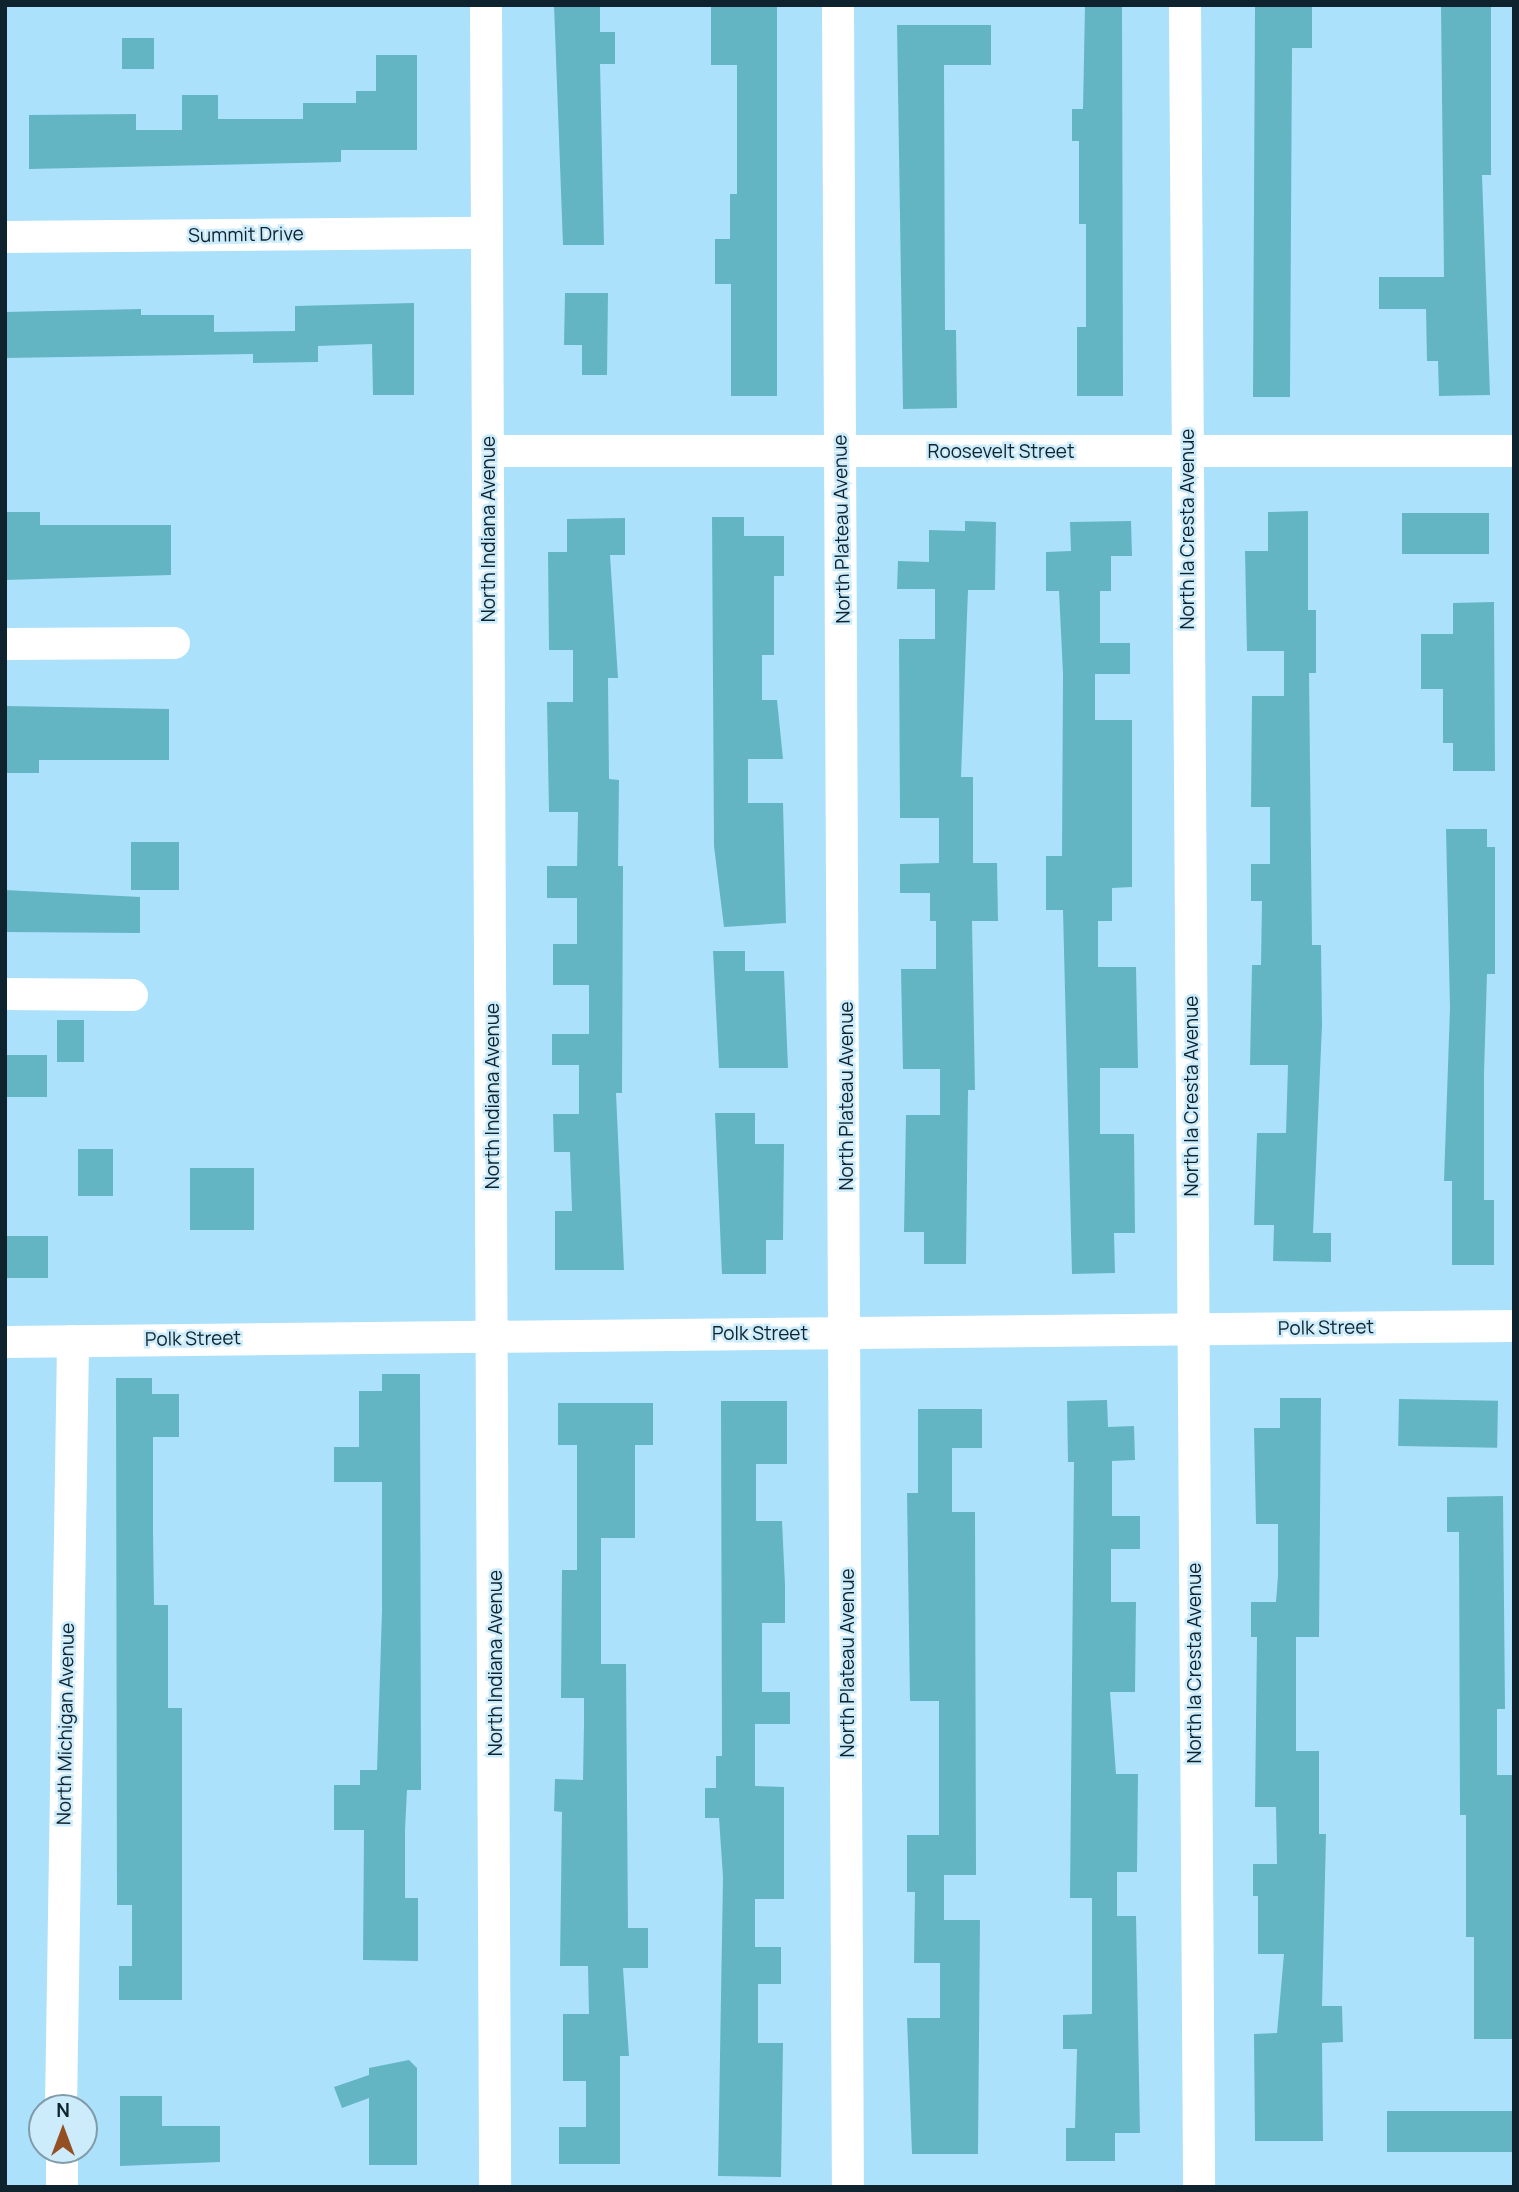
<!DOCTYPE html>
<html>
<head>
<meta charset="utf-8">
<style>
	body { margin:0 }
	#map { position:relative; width:1519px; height:2192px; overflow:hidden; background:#ace1fc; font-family:Manrope,sans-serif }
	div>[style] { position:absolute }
	.building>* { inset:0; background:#63b5c4; transform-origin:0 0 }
	.minor>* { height:32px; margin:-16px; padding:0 16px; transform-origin:16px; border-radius:16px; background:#fff }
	span { translate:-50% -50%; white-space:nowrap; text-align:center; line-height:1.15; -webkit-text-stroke:5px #ccebfb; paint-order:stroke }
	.street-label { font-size:19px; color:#0e232d }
	.frame { position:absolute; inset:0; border:7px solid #0e232d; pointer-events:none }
	.north { position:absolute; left:28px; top:2094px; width:70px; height:70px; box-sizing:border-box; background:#ccebfb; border:2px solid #809ba9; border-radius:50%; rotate:0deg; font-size:19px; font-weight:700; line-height:28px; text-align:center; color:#0e232d }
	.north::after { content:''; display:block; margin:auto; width:24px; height:32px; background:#944f23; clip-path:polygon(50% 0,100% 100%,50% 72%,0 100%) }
</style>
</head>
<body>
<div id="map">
	<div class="building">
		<div style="clip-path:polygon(554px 5px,600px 5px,600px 32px,615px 32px,615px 64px,600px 64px,604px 245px,563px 245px)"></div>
		<div style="clip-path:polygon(711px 5px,777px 5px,777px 396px,731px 396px,731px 284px,715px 284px,715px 239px,730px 239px,730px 194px,737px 194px,737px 65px,711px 65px)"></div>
		<div style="clip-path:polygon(1085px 5px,1122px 5px,1123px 396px,1077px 396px,1077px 327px,1086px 327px,1086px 224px,1079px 224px,1079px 141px,1072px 141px,1072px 109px,1083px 109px)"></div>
		<div style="clip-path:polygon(1255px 5px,1312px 5px,1312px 48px,1292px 48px,1290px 397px,1253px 397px)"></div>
		<div style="clip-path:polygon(1441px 5px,1491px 5px,1491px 175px,1482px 175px,1490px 395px,1439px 396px,1438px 361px,1427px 361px,1426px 309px,1379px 309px,1379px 277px,1444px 277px)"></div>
		<div style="clip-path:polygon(897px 25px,991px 25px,991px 65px,944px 65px,945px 330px,956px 330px,957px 408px,903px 409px)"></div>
		<div style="left:122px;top:38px;width:32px;height:31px"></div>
		<div style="clip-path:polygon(376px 55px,417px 55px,417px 150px,341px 150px,341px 162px,29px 169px,29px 115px,136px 114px,136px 130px,182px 130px,182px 95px,218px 95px,218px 119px,303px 119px,303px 103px,356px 103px,356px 91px,376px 91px)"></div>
		<div style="clip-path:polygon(565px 293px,608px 293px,607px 375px,582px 375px,582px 345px,564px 345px)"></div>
		<div style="clip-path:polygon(414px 303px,414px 395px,373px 395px,372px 344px,318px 346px,318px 362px,253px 363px,253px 354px,5px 358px,5px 312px,141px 309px,141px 315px,214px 315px,214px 332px,295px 331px,295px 306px)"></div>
		<div style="clip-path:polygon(1308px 511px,1308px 610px,1316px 610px,1316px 673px,1309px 673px,1312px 945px,1321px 945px,1322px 1025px,1313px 1233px,1331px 1233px,1331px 1262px,1273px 1261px,1274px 1225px,1254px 1225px,1257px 1133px,1286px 1133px,1288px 1065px,1250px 1065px,1252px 965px,1261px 965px,1262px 901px,1251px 901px,1251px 864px,1270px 864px,1270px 807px,1251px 807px,1252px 696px,1284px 696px,1284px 651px,1247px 651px,1245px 551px,1268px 551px,1268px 512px)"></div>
		<div style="clip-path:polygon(5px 512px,40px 512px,40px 525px,171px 525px,171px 575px,5px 580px)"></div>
		<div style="left:1402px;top:513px;width:87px;height:41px"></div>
		<div style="clip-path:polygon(712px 517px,744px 517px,744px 536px,784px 536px,784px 576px,774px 576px,774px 655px,762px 655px,762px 700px,777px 700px,783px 759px,748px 759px,748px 803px,783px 803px,786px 923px,724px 927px,714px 846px)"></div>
		<div style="clip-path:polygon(625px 518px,625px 555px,610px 555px,618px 678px,608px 678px,609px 779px,619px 780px,618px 866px,623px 866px,622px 1093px,616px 1093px,624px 1270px,555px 1270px,555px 1211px,572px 1211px,570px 1152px,554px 1152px,553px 1114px,579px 1114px,579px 1065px,552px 1065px,552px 1034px,589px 1034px,589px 985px,553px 985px,553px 944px,577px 944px,577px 898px,547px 898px,547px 866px,577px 866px,578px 812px,549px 812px,547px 702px,573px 702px,573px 650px,549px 650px,548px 552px,567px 552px,567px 519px)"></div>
		<div style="clip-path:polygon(965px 521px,996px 522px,995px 590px,968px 590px,961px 777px,973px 777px,973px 863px,997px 863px,998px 921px,972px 921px,975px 1090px,968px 1090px,966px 1264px,924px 1264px,924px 1232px,904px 1232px,906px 1115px,940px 1115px,940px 1069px,903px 1069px,901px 969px,936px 969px,936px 921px,930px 921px,930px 893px,900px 893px,900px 864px,939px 863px,939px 818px,900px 818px,899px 639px,935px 639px,935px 589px,897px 589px,898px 561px,929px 562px,929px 530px,965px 531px)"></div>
		<div style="clip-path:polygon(1131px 521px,1132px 556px,1111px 556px,1111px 591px,1100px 591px,1100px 643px,1130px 643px,1130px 674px,1095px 674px,1095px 720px,1132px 720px,1132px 887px,1112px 888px,1112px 921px,1098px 921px,1098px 967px,1136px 967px,1138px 1068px,1100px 1068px,1100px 1134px,1134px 1134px,1135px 1233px,1114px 1233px,1115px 1273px,1072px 1274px,1063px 910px,1046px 910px,1046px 856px,1062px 856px,1063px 674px,1059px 591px,1046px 591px,1046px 552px,1071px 551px,1070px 522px)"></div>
		<div style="clip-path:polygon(1494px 602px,1495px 771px,1453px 771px,1453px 743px,1443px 743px,1443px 689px,1421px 689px,1421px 634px,1453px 634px,1453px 603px)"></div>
		<div style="clip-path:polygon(5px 706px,169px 709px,169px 760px,39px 760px,39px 773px,5px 773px)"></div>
		<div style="clip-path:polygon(1446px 829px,1487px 829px,1487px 847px,1495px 847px,1495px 974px,1487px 974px,1484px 1074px,1484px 1200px,1494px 1200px,1494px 1265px,1452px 1265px,1452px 1181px,1444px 1181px,1450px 1008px)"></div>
		<div style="left:131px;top:842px;width:48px;height:48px"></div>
		<div style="clip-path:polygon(5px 890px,140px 897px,140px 933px,5px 932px)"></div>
		<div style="clip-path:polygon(713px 951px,745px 951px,745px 971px,784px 971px,788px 1068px,719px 1068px)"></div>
		<div style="left:57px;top:1020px;width:27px;height:42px"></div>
		<div style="left:5px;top:1055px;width:42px;height:42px"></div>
		<div style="clip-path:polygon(715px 1113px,755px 1113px,755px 1144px,784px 1144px,783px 1240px,766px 1240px,766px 1274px,722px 1274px)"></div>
		<div style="left:78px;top:1149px;width:35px;height:47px"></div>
		<div style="left:190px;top:1168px;width:64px;height:62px"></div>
		<div style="left:5px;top:1236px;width:43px;height:42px"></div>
		<div style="clip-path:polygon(382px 1374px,420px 1374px,421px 1790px,407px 1790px,405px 1830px,405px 1898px,418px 1898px,418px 1961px,363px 1960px,364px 1830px,334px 1830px,334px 1785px,360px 1785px,360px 1770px,377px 1770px,382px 1611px,382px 1482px,334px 1482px,334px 1447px,359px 1447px,359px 1391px,382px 1391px)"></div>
		<div style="clip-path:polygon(116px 1378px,152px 1378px,152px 1394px,179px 1394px,179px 1437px,153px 1437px,153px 1530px,154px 1605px,168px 1605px,168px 1708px,182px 1708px,182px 2000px,119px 2000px,119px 1966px,132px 1966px,132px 1905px,117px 1905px)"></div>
		<div style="clip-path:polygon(1280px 1398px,1321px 1398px,1319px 1637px,1296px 1637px,1296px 1751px,1319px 1751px,1319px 1834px,1326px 1834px,1322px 2006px,1342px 2006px,1343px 2042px,1322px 2043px,1323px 2141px,1255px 2141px,1254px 2034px,1277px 2033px,1284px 1954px,1258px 1954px,1258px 1896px,1253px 1896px,1253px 1864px,1277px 1864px,1276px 1807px,1255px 1807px,1257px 1637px,1251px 1637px,1251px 1602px,1276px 1602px,1278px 1576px,1278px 1524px,1256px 1524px,1254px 1428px,1280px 1428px)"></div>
		<div style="left:1399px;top:1399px;width:99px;height:47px;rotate:1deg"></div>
		<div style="clip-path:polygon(1107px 1400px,1108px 1427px,1134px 1426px,1135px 1460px,1112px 1461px,1112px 1516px,1140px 1516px,1140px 1549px,1111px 1549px,1111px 1602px,1136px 1602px,1135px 1692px,1110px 1692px,1116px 1774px,1138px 1774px,1137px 1872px,1117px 1872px,1117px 1916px,1136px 1916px,1140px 2133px,1115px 2133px,1115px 2161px,1066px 2161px,1066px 2128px,1075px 2128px,1077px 2049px,1063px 2049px,1063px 2015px,1092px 2014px,1092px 1898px,1070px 1898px,1074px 1462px,1068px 1462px,1067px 1401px)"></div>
		<div style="clip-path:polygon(721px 1401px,787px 1401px,787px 1464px,756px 1464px,756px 1521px,782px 1521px,785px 1585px,785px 1623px,762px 1623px,762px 1692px,790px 1692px,790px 1724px,755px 1724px,755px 1786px,784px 1787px,784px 1899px,755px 1899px,755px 1947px,781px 1947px,781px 1984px,758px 1984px,758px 2043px,783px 2043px,781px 2177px,718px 2176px,723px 1877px,719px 1818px,705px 1818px,705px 1788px,716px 1788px,716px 1756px,722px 1756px)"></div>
		<div style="clip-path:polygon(558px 1403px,653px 1403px,653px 1445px,635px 1445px,635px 1538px,601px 1538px,601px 1664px,626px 1664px,628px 1928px,648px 1928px,648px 1968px,623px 1968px,629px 2056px,620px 2056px,620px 2164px,559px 2164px,559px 2127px,586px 2127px,586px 2081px,563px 2081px,563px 2014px,589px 2014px,588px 1966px,560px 1966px,562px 1812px,554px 1811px,555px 1779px,583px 1780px,584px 1724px,584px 1698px,561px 1698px,562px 1570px,577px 1570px,577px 1445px,558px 1445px)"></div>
		<div style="clip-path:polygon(918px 1409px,982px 1409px,982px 1448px,952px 1448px,952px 1512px,975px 1512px,976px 1875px,944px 1875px,944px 1920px,980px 1920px,978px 2154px,912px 2154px,907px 2018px,940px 2018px,940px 1963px,914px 1963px,915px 1892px,907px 1892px,907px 1835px,939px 1835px,939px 1701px,910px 1701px,907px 1493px,918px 1493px)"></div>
		<div style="clip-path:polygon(1503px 1496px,1505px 1709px,1497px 1709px,1497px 1775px,1514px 1775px,1514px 2039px,1474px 2039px,1474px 1937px,1466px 1937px,1466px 1815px,1460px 1815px,1459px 1532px,1447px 1532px,1447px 1497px)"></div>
		<div style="clip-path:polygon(409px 2060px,417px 2068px,417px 2165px,369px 2165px,369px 2098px,342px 2108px,334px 2087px,369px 2075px,369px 2068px)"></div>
		<div style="clip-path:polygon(120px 2096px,162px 2096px,162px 2126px,220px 2126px,220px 2162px,120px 2166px)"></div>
		<div style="left:1387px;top:2111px;width:127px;height:41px"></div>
	</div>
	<div class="minor">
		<div style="left:486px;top:5px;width:2182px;rotate:89.76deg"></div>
		<div style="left:838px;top:5px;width:2182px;rotate:89.74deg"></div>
		<div style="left:1185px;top:5px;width:2182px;rotate:89.63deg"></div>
		<div style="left:5px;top:237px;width:482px;rotate:-0.5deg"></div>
		<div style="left:489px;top:451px;width:1025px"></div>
		<div style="left:5px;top:644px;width:169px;rotate:-0.3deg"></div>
		<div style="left:5px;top:994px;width:127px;rotate:0.5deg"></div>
		<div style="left:5px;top:1342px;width:1509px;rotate:-0.61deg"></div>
		<div style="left:61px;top:2108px;width:767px;rotate:-89.1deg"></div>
		<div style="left:62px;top:2150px;width:37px;rotate:90deg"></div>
	</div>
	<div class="street-label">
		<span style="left:246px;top:235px;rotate:-1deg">Summit Drive</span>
		<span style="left:1001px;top:452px">Roosevelt Street</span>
		<span style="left:489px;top:529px;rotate:-90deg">North Indiana Avenue</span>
		<span style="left:842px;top:529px;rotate:-91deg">North Plateau Avenue</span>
		<span style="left:1188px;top:529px;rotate:-90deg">North la Cresta Avenue</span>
		<span style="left:493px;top:1096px;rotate:-90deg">North Indiana Avenue</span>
		<span style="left:847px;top:1096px;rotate:-90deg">North Plateau Avenue</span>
		<span style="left:1192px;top:1096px;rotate:-90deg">North la Cresta Avenue</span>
		<span style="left:1326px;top:1328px;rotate:-1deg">Polk Street</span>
		<span style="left:760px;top:1334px">Polk Street</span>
		<span style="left:193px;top:1339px;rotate:-1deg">Polk Street</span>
		<span style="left:496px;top:1663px;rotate:-90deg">North Indiana Avenue</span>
		<span style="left:848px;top:1663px;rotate:-90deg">North Plateau Avenue</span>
		<span style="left:1195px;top:1663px;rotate:-90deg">North la Cresta Avenue</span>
		<span style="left:66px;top:1724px;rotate:-89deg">North Michigan Avenue</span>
	</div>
	<div class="frame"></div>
	<div class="north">N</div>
</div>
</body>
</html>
